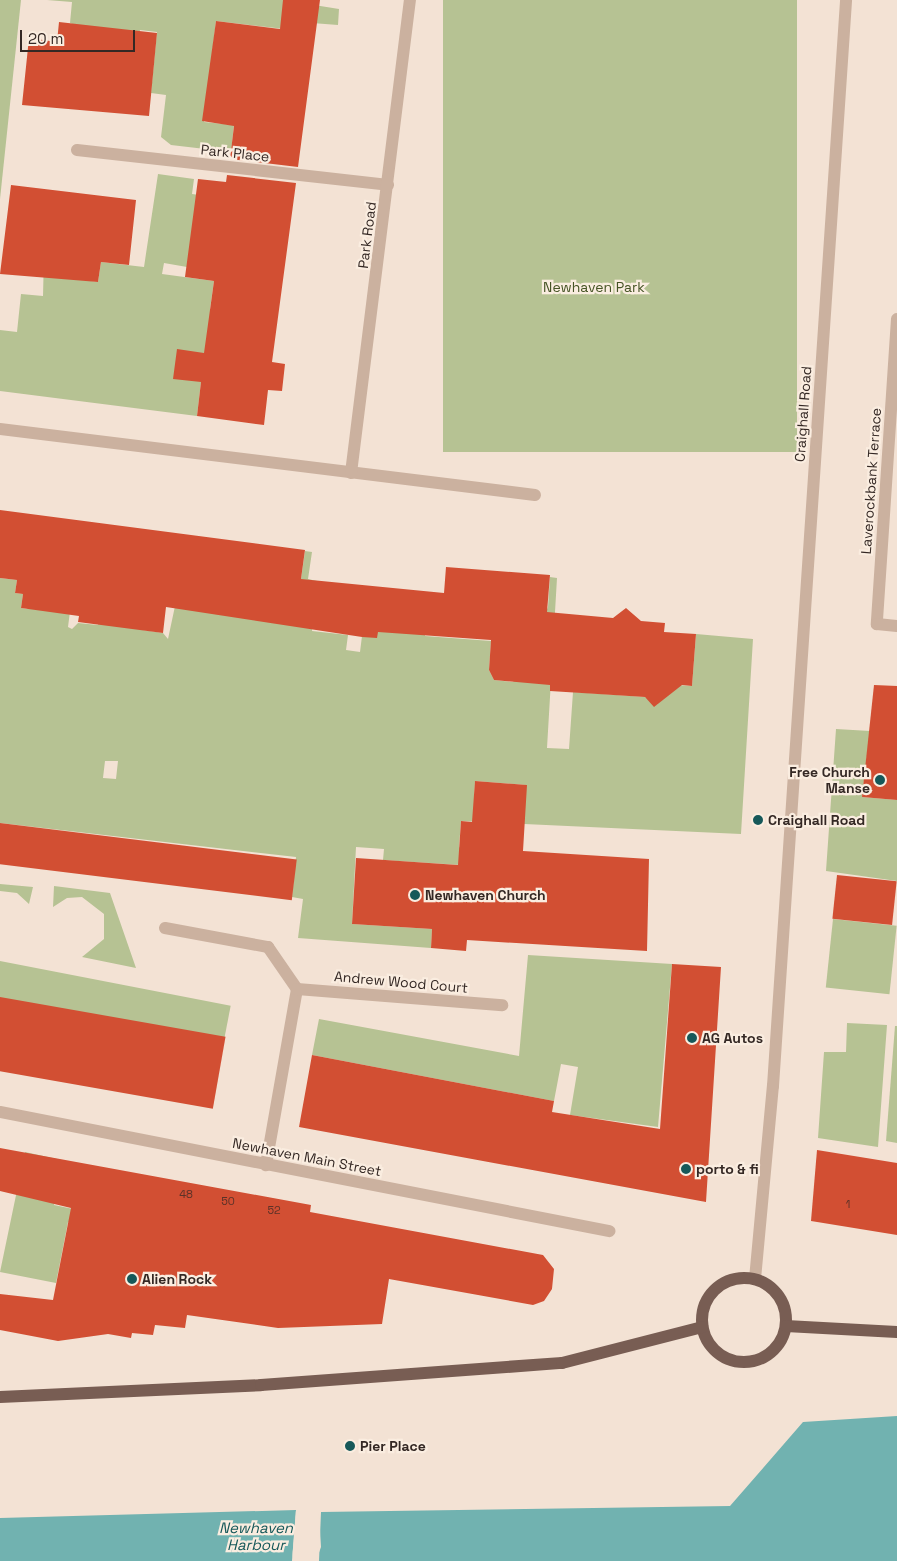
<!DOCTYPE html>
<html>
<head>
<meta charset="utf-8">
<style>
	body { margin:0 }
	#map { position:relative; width:897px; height:1561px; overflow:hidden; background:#f3e2d4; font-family:"Space Grotesk",sans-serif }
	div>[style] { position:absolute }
	.green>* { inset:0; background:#b6c293; transform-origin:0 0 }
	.water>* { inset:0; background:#71b2b0 }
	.pier>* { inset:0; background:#f3e2d4 }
	.building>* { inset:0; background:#d24f33; transform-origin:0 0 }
	.minor>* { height:12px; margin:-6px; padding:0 6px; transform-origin:6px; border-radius:6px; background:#cbb19f }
	.tertiary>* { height:12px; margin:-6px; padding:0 6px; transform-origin:6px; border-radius:6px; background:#cbb19f }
	.primary>* { height:12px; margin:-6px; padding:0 6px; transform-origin:6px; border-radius:6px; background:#785d53 }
	.primary>.ring { margin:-6px; padding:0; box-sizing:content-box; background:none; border:12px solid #785d53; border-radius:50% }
	.dots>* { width:14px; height:14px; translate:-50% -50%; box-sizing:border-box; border:2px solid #faede0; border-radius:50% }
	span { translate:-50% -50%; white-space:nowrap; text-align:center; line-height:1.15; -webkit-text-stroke:4.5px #faede0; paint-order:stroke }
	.number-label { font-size:11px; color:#5c3228 }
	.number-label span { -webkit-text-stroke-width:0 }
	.street-label { font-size:14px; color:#342824 }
	.park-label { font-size:14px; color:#465425 }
	.poi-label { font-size:14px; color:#342824; font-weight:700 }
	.right { translate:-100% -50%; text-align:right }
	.left { translate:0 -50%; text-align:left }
	.water-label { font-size:15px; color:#165859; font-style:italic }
	.scale { position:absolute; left:20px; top:30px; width:115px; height:22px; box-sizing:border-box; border:2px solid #342824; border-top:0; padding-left:6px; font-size:15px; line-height:18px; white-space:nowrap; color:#342824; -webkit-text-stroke:4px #faede0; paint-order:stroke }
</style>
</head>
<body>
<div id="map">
	<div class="green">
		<div style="clip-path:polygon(0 0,21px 0,0 199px)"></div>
		<div style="clip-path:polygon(47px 0,283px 0,339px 9px,338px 25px,312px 23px,311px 32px,216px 21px,204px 122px,234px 125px,231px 152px,171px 145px,161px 137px,166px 95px,151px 93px,157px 32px,140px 30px,138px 50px,70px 23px,72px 2px)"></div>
		<div style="left:443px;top:0;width:354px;height:452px"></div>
		<div style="clip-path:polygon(158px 174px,194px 179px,192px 194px,224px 198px,187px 267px,164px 263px,162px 274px,214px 281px,210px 309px,240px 313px,201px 382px,197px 416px,0 391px,0 330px,17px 332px,21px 294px,43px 296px,44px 255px,84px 280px,98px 282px,101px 262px,144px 267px)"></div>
		<div style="clip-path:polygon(evenodd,305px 551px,312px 552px,308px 579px,317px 581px,312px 631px,348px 635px,346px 650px,360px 652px,362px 636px,427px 600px,425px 636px,491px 641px,489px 670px,494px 680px,513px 682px,521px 672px,548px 607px,550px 577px,557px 578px,547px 748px,569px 749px,573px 692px,645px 697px,657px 705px,661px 684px,692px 686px,696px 634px,753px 639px,741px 834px,461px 821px,459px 847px,491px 867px,383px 860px,384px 849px,356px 847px,352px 924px,432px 929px,431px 948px,298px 938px,303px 899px,292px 897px,296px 857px,0 823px,0 578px,17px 580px,15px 593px,23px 594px,21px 608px,27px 609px,73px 588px,68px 627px,72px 629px,78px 623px,98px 625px,101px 603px,145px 608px,143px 630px,163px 633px,168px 639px,178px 592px,297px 607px,305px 551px,105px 761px,118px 761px,116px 779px,103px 778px,105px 761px,305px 551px,475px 781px,526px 785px,526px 802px,474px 800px,475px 781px)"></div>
		<div style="clip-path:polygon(836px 729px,870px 731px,862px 797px,897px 800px,897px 881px,826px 871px)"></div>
		<div style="clip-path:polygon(0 884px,33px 887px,29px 904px,17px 893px,0 891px)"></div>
		<div style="clip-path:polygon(54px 886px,110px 893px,136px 968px,82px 957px,104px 939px,104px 914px,82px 897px,67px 898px,53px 907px)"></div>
		<div style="left:833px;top:919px;width:64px;height:69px;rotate:6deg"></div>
		<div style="clip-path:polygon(528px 955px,672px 964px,658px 1127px,570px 1115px,578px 1067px,561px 1064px,554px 1101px,312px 1055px,319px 1019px,519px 1056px)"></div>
		<div style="left:0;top:961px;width:235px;height:36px;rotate:11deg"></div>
		<div style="clip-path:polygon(847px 1023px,887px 1025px,878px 1147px,818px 1138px,824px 1052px,846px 1052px)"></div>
		<div style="clip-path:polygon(895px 1026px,897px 1026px,897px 1143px,886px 1141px)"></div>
		<div style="clip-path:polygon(25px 1152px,62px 1160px,54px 1205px,102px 1215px,149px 1238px,68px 1222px,56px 1283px,0 1272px)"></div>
	</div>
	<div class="water">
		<div style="clip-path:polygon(897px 1416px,897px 1561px,319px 1561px,321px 1512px,730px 1506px,803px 1422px)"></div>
		<div style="clip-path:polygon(296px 1510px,292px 1561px,0 1561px,0 1518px)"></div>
	</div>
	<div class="pier">
		<div style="clip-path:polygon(296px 1510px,299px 1510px,292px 1561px)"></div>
		<div style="clip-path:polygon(319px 1512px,321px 1547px,316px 1561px,318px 1547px)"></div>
	</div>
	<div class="building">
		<div style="clip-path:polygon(283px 0,320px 0,298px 167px,230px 159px,234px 126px,202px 121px,216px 21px,280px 29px)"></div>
		<div style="clip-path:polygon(59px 22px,157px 33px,149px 116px,22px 105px,29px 38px,57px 42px)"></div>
		<div style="clip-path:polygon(227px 175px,296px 183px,272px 362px,285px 364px,282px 391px,268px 390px,264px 425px,197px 416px,201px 382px,173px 379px,177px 349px,204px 353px,214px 281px,185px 277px,198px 179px,226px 182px)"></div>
		<div style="clip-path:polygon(11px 185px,136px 200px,129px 265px,101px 262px,98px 282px,0 274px)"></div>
		<div style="clip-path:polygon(0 510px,305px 550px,301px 579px,444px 593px,446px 567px,550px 575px,547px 612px,613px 618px,626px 608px,641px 621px,665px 623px,664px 632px,696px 634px,692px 686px,682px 685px,654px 707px,645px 697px,550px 691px,550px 685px,494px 680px,489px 670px,491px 640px,378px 632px,377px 638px,362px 637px,166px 607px,163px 633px,78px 622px,79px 616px,21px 608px,23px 594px,15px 593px,17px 580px,0 578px)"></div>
		<div style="clip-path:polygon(874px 685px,897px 686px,897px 800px,862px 797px)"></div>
		<div style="clip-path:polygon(475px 781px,527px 785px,523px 851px,649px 859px,647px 951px,467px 940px,466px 951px,431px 948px,432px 929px,352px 924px,356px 858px,458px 865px,461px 821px,472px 822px)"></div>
		<div style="left:0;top:823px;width:299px;height:41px;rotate:7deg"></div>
		<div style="left:837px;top:875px;width:60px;height:44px;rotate:6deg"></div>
		<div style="clip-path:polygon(672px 964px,721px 967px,706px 1202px,299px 1127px,312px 1055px,554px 1101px,552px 1112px,660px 1129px)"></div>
		<div style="left:0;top:997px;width:229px;height:73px;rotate:10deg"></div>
		<div style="clip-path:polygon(0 1148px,311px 1205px,310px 1212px,543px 1255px,554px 1269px,552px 1289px,544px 1301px,533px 1305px,389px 1279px,382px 1324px,278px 1328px,187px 1315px,185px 1328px,155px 1325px,153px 1335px,132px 1333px,131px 1338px,108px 1334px,58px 1341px,0 1330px,0 1294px,53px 1300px,71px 1208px,0 1191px)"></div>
		<div style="clip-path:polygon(817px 1150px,897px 1163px,897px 1235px,811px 1221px)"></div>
	</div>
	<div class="minor">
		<div style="left:77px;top:150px;width:313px;rotate:6.4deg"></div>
		<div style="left:897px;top:319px;width:306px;rotate:93.8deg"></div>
		<div style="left:877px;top:624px;width:20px;rotate:6deg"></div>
		<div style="left:0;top:429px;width:539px;rotate:7.03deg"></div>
		<div style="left:351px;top:473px;width:477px;rotate:-82.9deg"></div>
		<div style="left:165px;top:928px;width:105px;rotate:10.5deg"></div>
		<div style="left:268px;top:947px;width:51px;rotate:55.4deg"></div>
		<div style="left:297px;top:989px;width:179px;rotate:100deg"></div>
		<div style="left:297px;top:989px;width:206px;rotate:4.5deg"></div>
		<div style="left:0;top:1112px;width:621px;rotate:11.06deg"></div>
	</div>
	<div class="tertiary">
		<div style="left:755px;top:1279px;width:194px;rotate:-84.7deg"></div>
		<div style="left:773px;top:1086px;width:1088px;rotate:-86.15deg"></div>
	</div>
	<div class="primary">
		<div class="ring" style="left:702px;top:1278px;width:72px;height:72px"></div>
		<div style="left:786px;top:1326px;width:111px;rotate:3.1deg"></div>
		<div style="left:0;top:1397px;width:261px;rotate:-2.6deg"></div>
		<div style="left:261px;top:1385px;width:302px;rotate:-4.2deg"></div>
		<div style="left:562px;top:1363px;width:145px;rotate:-14.4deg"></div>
	</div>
	<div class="dots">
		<div style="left:880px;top:780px;background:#165859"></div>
		<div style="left:758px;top:820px;background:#165859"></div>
		<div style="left:415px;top:895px;background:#165859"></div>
		<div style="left:692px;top:1038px;background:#165859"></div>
		<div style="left:686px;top:1169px;background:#165859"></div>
		<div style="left:132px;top:1279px;background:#165859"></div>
		<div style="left:350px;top:1446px;background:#165859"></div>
	</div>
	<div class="number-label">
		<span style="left:186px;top:1194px">48</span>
		<span style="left:228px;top:1201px">50</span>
		<span style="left:848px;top:1204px">1</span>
		<span style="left:274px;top:1210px">52</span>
	</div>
	<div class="street-label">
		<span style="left:235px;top:153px;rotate:6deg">Park Place</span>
		<span style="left:367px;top:235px;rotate:-83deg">Park Road</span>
		<span style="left:803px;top:414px;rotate:-86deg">Craighall Road</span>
		<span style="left:871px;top:481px;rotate:-86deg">Laverockbank Terrace</span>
		<span style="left:401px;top:982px;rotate:5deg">Andrew Wood Court</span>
		<span style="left:307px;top:1157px;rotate:11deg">Newhaven Main Street</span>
	</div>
	<div class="park-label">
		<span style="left:594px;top:287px">Newhaven Park</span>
	</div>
	<div class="poi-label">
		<span class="right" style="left:870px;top:780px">Free Church<br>Manse</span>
		<span class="left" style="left:768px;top:820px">Craighall Road</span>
		<span class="left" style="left:425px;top:895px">Newhaven Church</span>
		<span class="left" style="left:702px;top:1038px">AG Autos</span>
		<span class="left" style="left:696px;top:1169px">porto &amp; fi</span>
		<span class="left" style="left:142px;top:1279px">Alien Rock</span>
		<span class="left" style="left:360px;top:1446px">Pier Place</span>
	</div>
	<div class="water-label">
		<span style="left:256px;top:1536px">Newhaven<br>Harbour</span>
	</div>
	<div class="scale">20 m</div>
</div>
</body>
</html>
